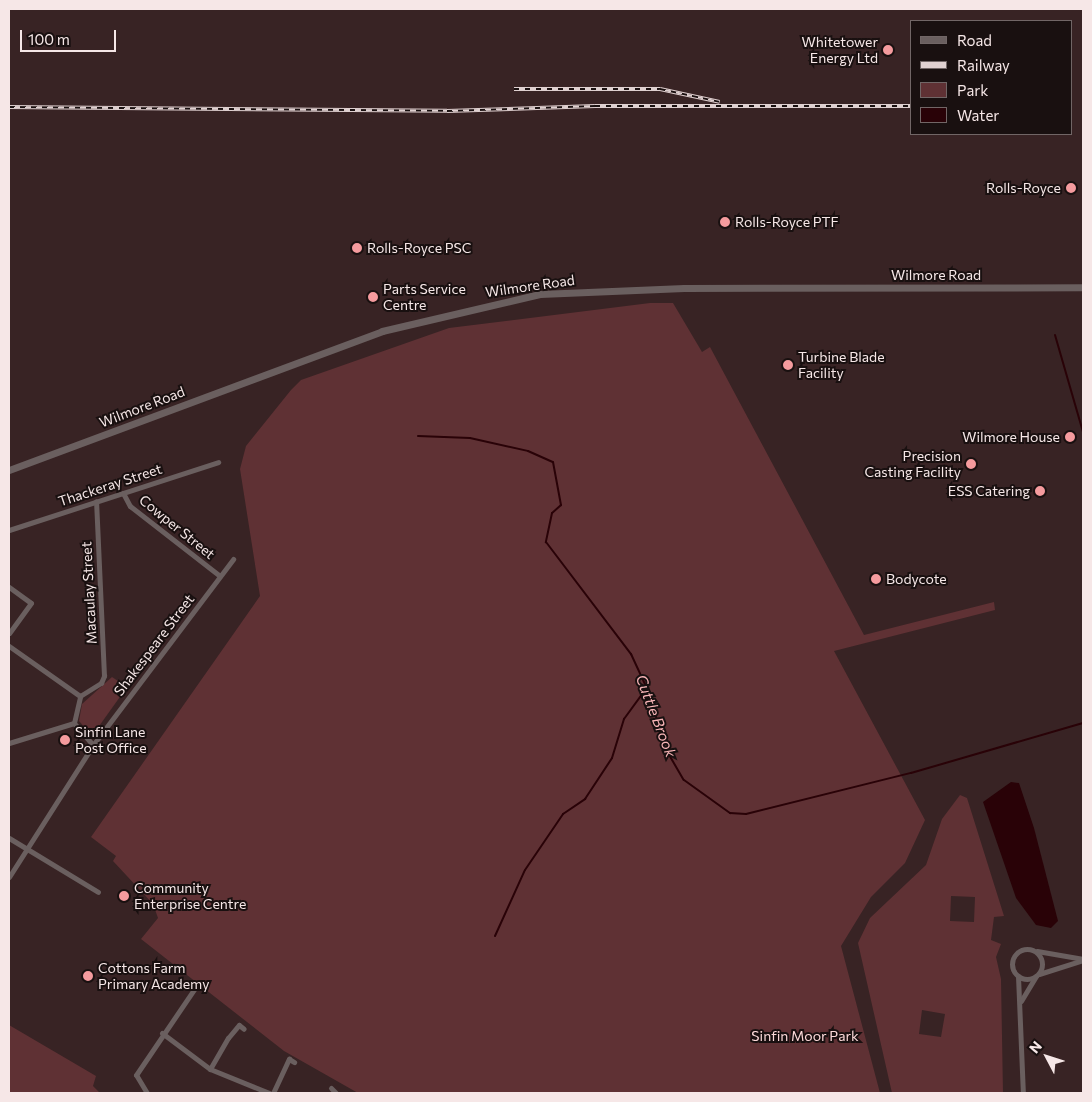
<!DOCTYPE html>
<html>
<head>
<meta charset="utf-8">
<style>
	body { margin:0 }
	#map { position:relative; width:1092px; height:1102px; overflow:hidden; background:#382324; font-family:Commissioner,sans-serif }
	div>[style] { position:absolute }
	.green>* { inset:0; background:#5f3134 }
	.water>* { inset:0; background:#290207 }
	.stream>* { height:2px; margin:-1px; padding:0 1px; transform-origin:1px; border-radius:1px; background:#290207 }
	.minor>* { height:5px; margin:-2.5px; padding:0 2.5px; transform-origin:2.5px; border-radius:2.5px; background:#6a5f5f }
	.minor>.ring { margin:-2.5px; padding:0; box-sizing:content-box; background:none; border:5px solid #6a5f5f; border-radius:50% }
	.tertiary>* { height:7px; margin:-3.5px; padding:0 3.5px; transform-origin:3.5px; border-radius:3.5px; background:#6a5f5f }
	.rail>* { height:4px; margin-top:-2px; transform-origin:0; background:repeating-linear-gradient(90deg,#191010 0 5.5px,#dfd0d0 0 11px); box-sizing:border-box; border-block:1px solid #dfd0d0 }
	.dots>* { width:14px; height:14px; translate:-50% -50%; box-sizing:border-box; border:2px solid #191010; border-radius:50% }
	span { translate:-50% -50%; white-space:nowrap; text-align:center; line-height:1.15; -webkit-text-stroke:4px #191010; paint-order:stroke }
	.poi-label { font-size:14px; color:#f6e7e7 }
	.right { translate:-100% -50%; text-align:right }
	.left { translate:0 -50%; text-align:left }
	.street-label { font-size:14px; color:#f6e7e7 }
	.park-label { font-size:14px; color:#fcd9d9 }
	.water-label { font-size:15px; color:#f8b5b7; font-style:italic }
	.frame { position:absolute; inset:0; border:10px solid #f6e7e7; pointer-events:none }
	.legend { position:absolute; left:910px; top:20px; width:162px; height:115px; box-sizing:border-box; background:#191010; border:1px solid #716666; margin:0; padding:6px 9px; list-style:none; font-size:15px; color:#f6e7e7 }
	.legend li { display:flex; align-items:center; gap:10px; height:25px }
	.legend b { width:25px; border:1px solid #716666 }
	.north { position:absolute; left:1022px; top:1032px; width:50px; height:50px; -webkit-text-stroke:4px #191010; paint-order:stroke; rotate:310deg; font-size:14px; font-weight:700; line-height:20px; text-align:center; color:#f6e7e7 }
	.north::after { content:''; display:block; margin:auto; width:18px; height:22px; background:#f6e7e7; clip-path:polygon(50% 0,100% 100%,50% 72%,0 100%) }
	.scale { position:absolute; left:20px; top:30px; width:96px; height:22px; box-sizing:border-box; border:2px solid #f6e7e7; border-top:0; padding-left:6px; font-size:15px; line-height:18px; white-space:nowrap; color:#f6e7e7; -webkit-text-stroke:4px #191010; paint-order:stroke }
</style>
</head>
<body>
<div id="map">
	<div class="green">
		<div style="clip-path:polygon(650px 303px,673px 303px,702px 352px,710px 347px,864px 635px,994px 602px,995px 610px,834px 651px,925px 820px,905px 863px,871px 897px,841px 946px,880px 1093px,358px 1093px,284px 1051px,141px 939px,158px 918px,153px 904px,113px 861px,116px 856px,91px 837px,260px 596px,240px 469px,246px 446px,291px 390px,301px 380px,449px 328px)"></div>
		<div style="clip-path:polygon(112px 677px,127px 687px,92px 736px,79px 721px,82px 704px)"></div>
		<div style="clip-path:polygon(evenodd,960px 795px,967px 798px,1004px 916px,994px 917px,991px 940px,1001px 944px,996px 957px,1001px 979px,1003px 1093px,892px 1093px,858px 943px,870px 918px,926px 865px,942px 819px,960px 795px,951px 896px,975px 897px,974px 922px,950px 921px,951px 896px,960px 795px,922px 1010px,945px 1014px,941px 1037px,919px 1034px,922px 1010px)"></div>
		<div style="clip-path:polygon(9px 1025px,96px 1076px,93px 1086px,100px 1093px,9px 1093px)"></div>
	</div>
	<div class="water">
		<div style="clip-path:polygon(1011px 782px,1019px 783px,1034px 828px,1058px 921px,1051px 928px,1036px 925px,1016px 898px,983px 802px)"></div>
	</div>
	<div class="stream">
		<div style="left:1055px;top:335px;width:101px;rotate:73.9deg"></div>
		<div style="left:418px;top:436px;width:52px;rotate:2.2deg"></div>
		<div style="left:470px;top:438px;width:59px;rotate:12.6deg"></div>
		<div style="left:528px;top:451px;width:27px;rotate:24deg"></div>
		<div style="left:553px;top:462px;width:44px;rotate:79.5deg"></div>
		<div style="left:561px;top:505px;width:12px;rotate:138deg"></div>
		<div style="left:552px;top:513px;width:30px;rotate:102deg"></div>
		<div style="left:546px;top:542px;width:141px;rotate:52.8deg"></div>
		<div style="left:631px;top:654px;width:45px;rotate:65.1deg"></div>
		<div style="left:650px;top:695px;width:53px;rotate:74.6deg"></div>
		<div style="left:664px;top:746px;width:39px;rotate:60deg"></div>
		<div style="left:684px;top:780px;width:57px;rotate:35.7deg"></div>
		<div style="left:730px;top:813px;width:16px;rotate:4deg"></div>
		<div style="left:746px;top:814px;width:170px;rotate:-14deg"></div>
		<div style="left:911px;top:773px;width:179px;rotate:-16.2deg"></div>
		<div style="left:495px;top:936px;width:72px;rotate:-65.6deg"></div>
		<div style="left:525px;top:870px;width:68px;rotate:-55.8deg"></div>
		<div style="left:563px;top:814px;width:27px;rotate:-34deg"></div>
		<div style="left:585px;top:799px;width:49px;rotate:-56.6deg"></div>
		<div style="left:612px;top:758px;width:41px;rotate:-72.9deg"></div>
		<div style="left:624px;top:719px;width:37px;rotate:-54deg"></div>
	</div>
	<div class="minor">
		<div style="left:123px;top:493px;width:15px;rotate:62deg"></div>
		<div style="left:130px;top:506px;width:114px;rotate:37.9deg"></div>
		<div style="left:9px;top:530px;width:220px;rotate:-18deg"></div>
		<div style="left:9px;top:587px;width:27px;rotate:36deg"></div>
		<div style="left:31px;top:603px;width:37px;rotate:126deg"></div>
		<div style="left:9px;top:646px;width:87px;rotate:35.2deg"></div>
		<div style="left:9px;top:743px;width:68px;rotate:-17.1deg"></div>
		<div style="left:93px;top:745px;width:29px;rotate:-131deg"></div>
		<div style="left:74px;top:723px;width:28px;rotate:-77deg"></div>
		<div style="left:80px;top:696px;width:25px;rotate:-32deg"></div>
		<div style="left:101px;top:683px;width:8px;rotate:-67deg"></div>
		<div style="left:104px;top:676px;width:175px;rotate:-92.6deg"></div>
		<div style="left:9px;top:838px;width:104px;rotate:31.2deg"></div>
		<div style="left:9px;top:877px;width:156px;rotate:-57.5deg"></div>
		<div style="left:93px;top:745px;width:233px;rotate:-53deg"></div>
		<div class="ring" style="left:1012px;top:949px;width:25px;height:25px"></div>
		<div style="left:1037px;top:951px;width:47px;rotate:9.9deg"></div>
		<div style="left:1039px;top:974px;width:46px;rotate:-17.7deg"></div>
		<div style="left:1018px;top:976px;width:117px;rotate:87.6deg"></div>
		<div style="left:1021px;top:1001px;width:29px;rotate:-59deg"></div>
		<div style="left:162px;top:1033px;width:60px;rotate:36.9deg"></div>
		<div style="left:210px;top:1069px;width:64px;rotate:22.1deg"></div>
		<div style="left:210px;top:1069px;width:36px;rotate:-60deg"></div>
		<div style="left:228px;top:1038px;width:17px;rotate:-50deg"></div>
		<div style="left:239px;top:1025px;width:6px;rotate:39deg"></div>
		<div style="left:331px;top:1088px;width:7px;rotate:45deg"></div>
		<div style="left:147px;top:1093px;width:21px;rotate:-121deg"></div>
		<div style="left:136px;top:1075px;width:105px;rotate:-55.9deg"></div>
		<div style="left:195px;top:988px;width:8px;rotate:-140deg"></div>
		<div style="left:273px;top:1093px;width:38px;rotate:-65deg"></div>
		<div style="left:289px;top:1059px;width:6px;rotate:31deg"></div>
	</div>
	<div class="tertiary">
		<div style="left:9px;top:470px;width:398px;rotate:-20.4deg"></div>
		<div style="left:382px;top:331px;width:162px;rotate:-13.2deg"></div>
		<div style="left:540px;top:294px;width:144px;rotate:-2.4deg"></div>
		<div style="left:684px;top:288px;width:399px;rotate:-0.1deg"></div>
	</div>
	<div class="rail">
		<div style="left:514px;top:89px;width:146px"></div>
		<div style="left:660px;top:89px;width:61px;rotate:12.2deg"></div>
		<div style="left:9px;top:107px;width:438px;rotate:0.5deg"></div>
		<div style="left:447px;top:111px;width:148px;rotate:-1.9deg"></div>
		<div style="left:595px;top:106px;width:316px"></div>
	</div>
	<div class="dots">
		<div style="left:888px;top:50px;background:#f59b9e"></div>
		<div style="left:1071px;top:188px;background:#f59b9e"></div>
		<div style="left:725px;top:222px;background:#f59b9e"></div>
		<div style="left:357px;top:248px;background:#f59b9e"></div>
		<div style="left:373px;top:297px;background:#f59b9e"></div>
		<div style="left:788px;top:365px;background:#f59b9e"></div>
		<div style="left:1070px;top:437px;background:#f59b9e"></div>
		<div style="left:971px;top:464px;background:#f59b9e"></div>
		<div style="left:1040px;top:491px;background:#f59b9e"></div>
		<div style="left:876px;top:579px;background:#f59b9e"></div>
		<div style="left:65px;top:740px;background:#f59b9e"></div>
		<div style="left:124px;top:896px;background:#f59b9e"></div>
		<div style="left:88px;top:976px;background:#f59b9e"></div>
	</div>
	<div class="poi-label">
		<span class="right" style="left:878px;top:50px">Whitetower<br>Energy Ltd</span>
		<span class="right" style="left:1061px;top:188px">Rolls-Royce</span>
		<span class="left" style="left:735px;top:222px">Rolls-Royce PTF</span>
		<span class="left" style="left:367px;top:248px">Rolls-Royce PSC</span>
		<span class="left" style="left:383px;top:297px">Parts Service<br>Centre</span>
		<span class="left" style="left:798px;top:365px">Turbine Blade<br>Facility</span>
		<span class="right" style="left:1060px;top:437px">Wilmore House</span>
		<span class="right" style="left:961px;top:464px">Precision<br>Casting Facility</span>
		<span class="right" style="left:1030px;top:491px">ESS Catering</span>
		<span class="left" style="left:886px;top:579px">Bodycote</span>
		<span class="left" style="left:75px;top:740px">Sinfin Lane<br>Post Office</span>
		<span class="left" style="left:134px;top:896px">Community<br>Enterprise Centre</span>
		<span class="left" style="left:98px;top:976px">Cottons Farm<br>Primary Academy</span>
	</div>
	<div class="street-label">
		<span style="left:936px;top:275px">Wilmore Road</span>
		<span style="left:530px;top:286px;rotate:-8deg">Wilmore Road</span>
		<span style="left:142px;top:407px;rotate:-21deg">Wilmore Road</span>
		<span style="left:110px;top:485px;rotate:-18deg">Thackeray Street</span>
		<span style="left:177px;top:527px;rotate:39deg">Cowper Street</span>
		<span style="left:89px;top:593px;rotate:-93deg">Macaulay Street</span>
		<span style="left:154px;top:645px;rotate:-53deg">Shakespeare Street</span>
	</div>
	<div class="park-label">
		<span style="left:805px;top:1036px">Sinfin Moor Park</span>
	</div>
	<div class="water-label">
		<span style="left:656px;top:716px;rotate:69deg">Cuttle Brook</span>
	</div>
	<div class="frame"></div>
	<ul class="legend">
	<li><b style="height:6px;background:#6a5f5f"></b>Road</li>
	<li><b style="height:6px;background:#dfd0d0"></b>Railway</li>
	<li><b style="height:14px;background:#5f3134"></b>Park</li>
	<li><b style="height:14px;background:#290207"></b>Water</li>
	</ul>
	<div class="north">N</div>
	<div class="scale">100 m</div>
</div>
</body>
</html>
